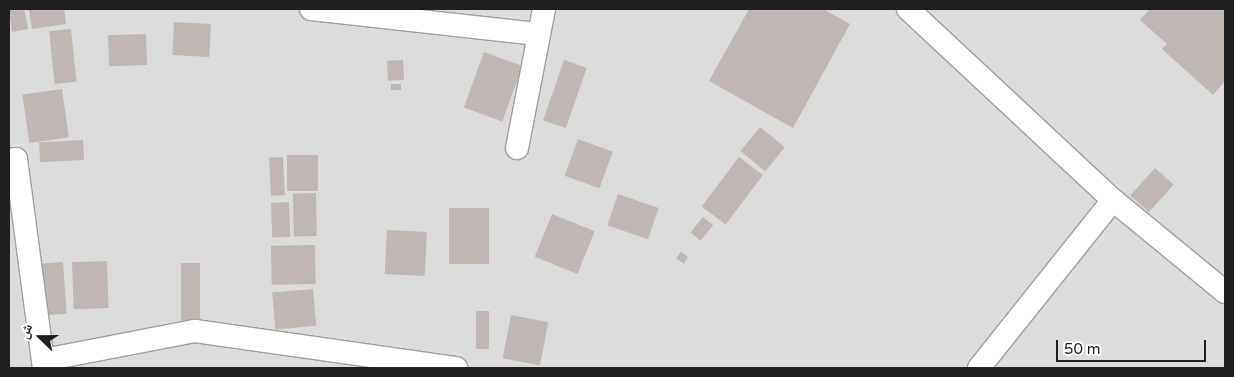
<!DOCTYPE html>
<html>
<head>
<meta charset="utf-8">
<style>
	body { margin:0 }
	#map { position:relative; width:1234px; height:377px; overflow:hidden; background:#f0ebe6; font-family:"Varela Round","Noto Naskh Arabic",sans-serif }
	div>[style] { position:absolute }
	.residential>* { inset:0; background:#dddcdd; transform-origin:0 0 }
	.building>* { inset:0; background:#c0b6b3; transform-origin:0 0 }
	.roads { filter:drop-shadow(1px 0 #a0a0a0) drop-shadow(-1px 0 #a0a0a0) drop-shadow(0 1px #a0a0a0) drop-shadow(0 -1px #a0a0a0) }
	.minor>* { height:22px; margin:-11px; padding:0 11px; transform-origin:11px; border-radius:11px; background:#fff }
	span { translate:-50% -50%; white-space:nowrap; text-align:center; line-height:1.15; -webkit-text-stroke:4px #fff; paint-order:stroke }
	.frame { position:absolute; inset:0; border:10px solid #1f1f1f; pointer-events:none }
	.north { position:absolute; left:15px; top:312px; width:50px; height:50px; -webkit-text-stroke:4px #fff; paint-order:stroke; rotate:292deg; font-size:14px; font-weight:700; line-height:20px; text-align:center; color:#1f1f1f }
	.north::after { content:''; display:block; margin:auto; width:18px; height:22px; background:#1f1f1f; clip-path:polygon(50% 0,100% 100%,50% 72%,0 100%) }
	.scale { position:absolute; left:1056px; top:340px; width:150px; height:22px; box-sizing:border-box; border:2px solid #1f1f1f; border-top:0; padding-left:6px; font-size:15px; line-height:18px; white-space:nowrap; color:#1f1f1f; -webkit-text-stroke:4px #fff; paint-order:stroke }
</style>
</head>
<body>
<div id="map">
	<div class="residential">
		<div style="left:9px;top:9px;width:1216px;height:359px"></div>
	</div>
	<div class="building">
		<div style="clip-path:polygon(9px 9px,24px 9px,28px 29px,12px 32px)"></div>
		<div style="clip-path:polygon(29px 9px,64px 9px,66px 24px,32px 29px)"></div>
		<div style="clip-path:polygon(749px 9px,823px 9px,850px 24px,793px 128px,709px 81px)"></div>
		<div style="clip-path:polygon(1150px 9px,1225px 9px,1225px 81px,1213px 95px,1162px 49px,1167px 44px,1140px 20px)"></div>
		<div style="left:174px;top:22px;width:37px;height:33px;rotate:3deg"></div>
		<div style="left:71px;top:29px;width:53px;height:22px;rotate:84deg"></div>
		<div style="left:146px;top:34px;width:31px;height:38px;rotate:88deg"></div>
		<div style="left:484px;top:52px;width:41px;height:59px;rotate:20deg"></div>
		<div style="left:403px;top:60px;width:20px;height:16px;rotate:87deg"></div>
		<div style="left:564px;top:60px;width:24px;height:64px;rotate:19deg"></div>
		<div style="left:391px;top:84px;width:10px;height:6px"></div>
		<div style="left:62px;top:89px;width:49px;height:40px;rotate:82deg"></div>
		<div style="left:760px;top:127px;width:32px;height:31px;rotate:39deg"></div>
		<div style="left:578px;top:139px;width:37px;height:39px;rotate:20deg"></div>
		<div style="left:83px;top:140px;width:20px;height:44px;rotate:87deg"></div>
		<div style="left:287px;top:155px;width:31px;height:36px"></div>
		<div style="left:283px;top:157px;width:38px;height:14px;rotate:87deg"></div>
		<div style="left:739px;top:157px;width:30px;height:62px;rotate:37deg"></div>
		<div style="left:1155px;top:168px;width:25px;height:37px;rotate:42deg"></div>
		<div style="left:316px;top:193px;width:43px;height:23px;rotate:89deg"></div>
		<div style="left:618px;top:194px;width:43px;height:33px;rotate:19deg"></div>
		<div style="left:289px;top:202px;width:35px;height:18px;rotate:88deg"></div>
		<div style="left:449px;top:208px;width:40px;height:56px"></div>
		<div style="left:552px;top:214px;width:46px;height:46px;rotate:22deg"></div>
		<div style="left:703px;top:217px;width:13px;height:20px;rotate:39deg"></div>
		<div style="left:387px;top:230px;width:40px;height:44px;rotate:3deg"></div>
		<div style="left:315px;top:245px;width:39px;height:44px;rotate:89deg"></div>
		<div style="clip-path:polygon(681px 252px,688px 257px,684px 264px,676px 258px)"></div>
		<div style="left:107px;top:261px;width:47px;height:35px;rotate:88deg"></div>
		<div style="left:63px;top:262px;width:52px;height:24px;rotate:86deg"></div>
		<div style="left:181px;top:263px;width:19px;height:58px"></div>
		<div style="left:313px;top:289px;width:37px;height:41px;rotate:85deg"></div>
		<div style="left:476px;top:311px;width:13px;height:38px"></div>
		<div style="left:511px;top:315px;width:38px;height:44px;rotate:11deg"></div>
	</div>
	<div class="roads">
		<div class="minor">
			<div style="left:311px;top:9px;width:228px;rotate:6.3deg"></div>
			<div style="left:908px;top:9px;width:280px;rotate:43deg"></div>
			<div style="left:1113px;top:200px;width:145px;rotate:39.4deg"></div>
			<div style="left:517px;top:148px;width:142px;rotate:-79deg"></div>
			<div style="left:9px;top:160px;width:7px;rotate:-8deg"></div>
			<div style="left:16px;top:159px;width:211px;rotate:82.4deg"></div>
			<div style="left:44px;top:360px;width:154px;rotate:-10.9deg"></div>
			<div style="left:195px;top:331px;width:264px;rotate:8.1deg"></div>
			<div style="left:979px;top:368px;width:215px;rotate:-51.4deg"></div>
		</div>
	</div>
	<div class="frame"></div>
	<div class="north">ش</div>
	<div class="scale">50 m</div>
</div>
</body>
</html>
